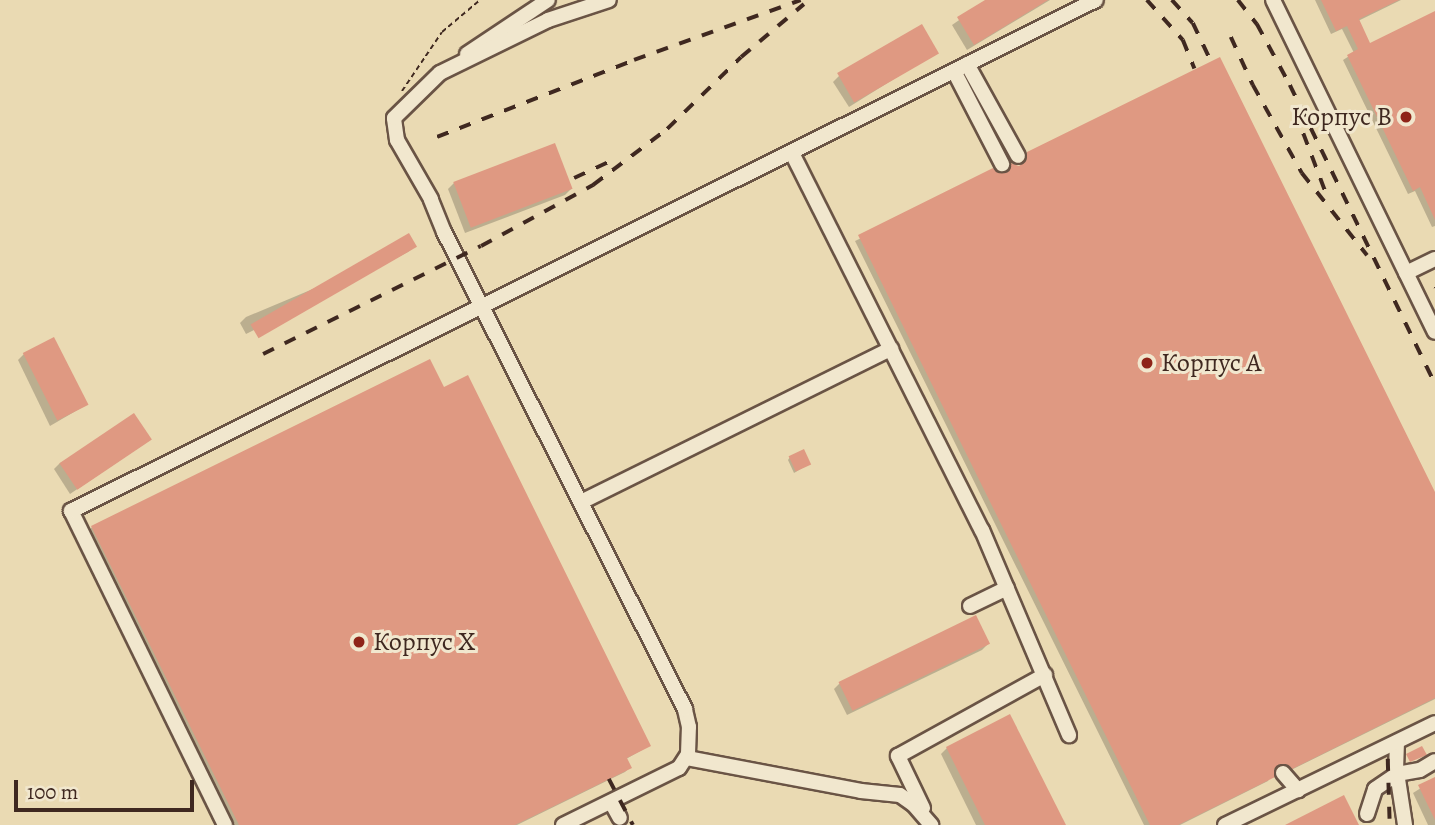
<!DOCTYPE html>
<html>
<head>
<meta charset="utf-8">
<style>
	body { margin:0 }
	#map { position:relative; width:1435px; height:825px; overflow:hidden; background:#eadab3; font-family:Alegreya,serif }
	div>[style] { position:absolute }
	.shadow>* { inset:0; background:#0003 }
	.building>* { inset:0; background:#df9982; transform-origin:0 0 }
	.path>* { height:2px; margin-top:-1px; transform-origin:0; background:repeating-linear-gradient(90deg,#3f2820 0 5px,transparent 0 8.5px) }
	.roads { filter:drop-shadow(2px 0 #6a5445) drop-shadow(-2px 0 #6a5445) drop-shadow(0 2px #6a5445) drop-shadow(0 -2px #6a5445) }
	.minor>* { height:14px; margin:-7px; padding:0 7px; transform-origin:7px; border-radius:7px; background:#f1e7ce }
	.rail>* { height:3.5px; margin-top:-1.75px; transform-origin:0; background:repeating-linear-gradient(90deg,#3f2820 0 12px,transparent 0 24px) }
	.dots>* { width:19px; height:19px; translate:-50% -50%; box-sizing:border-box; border:4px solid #f1e7ce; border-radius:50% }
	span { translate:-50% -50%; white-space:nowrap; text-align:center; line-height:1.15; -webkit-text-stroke:6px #f1e7ce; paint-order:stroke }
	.poi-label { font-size:26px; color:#3f2820 }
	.right { translate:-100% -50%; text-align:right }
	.left { translate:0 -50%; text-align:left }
	.scale { position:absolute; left:14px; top:780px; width:180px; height:32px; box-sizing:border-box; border:4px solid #3f2820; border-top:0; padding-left:9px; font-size:21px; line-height:24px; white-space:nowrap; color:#3f2820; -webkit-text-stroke:5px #f1e7ce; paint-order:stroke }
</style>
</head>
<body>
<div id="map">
	<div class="shadow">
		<div style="clip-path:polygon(988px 0,1050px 0,967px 50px,952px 25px)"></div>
		<div style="clip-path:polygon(1315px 0,1401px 0,1358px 21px,1370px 45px,1435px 15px,1435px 226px,1432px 227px,1415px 191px,1408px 194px,1343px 60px,1354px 53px,1342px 29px,1331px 34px)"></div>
		<div style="clip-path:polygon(937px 52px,849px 107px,833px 82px,839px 76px)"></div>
		<div style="clip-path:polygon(1028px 153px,1435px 495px,1435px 699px,1287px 772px,1275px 767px,1268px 781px,1180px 825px,1144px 825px,855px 241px,997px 174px,1004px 174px,1012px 165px,1019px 167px)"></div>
		<div style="clip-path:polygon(454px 183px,571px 189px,565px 195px,465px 233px,448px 189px)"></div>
		<div style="clip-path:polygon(415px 246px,408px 252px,246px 334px,240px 323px,246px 317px)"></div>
		<div style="clip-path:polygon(24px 354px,86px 405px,50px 426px,18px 360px)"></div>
		<div style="clip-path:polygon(150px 440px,70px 494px,54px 469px,60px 463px)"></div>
		<div style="clip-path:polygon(790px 457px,809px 464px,794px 473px,788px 460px)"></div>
		<div style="clip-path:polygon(92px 527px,649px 746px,626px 759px,630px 767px,625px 772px,517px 825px,232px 825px,88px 532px)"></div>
		<div style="clip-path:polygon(988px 644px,982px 650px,847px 715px,834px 689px,840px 683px)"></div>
		<div style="clip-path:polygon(947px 748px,1064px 825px,976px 825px,941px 754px)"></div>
		<div style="clip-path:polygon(1435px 779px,1435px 825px,1428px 825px,1413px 793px)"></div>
	</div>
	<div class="building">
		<div style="clip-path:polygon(985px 0,1048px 0,974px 45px,957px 17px)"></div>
		<div style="clip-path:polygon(1321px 0,1399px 0,1359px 19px,1370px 43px,1435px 11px,1435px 220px,1420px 187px,1413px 191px,1347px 55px,1358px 49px,1347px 26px,1336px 31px)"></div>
		<div style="left:922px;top:24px;width:34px;height:98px;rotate:60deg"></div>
		<div style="clip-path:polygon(1220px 57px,1435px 492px,1435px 698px,1292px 769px,1280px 764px,1274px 769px,1275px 777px,1178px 825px,1150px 825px,858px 235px,993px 168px,997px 172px,1006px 173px,1011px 163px,1019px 166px,1026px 161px,1027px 152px)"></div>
		<div style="left:555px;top:143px;width:49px;height:109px;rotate:69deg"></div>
		<div style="left:409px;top:233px;width:16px;height:183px;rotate:60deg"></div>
		<div style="left:54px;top:337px;width:76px;height:35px;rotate:63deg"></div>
		<div style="clip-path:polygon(430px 359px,444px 387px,468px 375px,651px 746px,627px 758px,632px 768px,515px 825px,239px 825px,91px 526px)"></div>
		<div style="left:134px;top:413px;width:32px;height:90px;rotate:56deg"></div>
		<div style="left:804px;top:449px;width:17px;height:17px;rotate:65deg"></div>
		<div style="left:976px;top:615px;width:32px;height:153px;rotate:64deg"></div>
		<div style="clip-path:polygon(1010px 714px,1066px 825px,985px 825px,946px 747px)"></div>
		<div style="clip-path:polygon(1422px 746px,1427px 755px,1410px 762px,1406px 754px)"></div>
		<div style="clip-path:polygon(1435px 777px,1435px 820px,1418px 785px)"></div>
		<div style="clip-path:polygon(1344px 795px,1359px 825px,1285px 825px)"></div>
	</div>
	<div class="path">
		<div style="left:402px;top:91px;width:71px;rotate:-55.9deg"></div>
		<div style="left:442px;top:32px;width:50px;rotate:-40.1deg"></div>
		<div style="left:1434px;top:287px;width:1px;rotate:45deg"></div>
	</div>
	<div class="roads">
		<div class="minor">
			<div style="left:1273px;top:0;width:369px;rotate:64deg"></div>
			<div style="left:467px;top:54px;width:97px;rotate:-33.7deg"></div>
			<div style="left:967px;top:64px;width:105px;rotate:61deg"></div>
			<div style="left:954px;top:71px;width:105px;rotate:62.7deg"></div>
			<div style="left:792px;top:153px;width:422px;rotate:63.3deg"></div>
			<div style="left:982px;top:530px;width:223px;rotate:67deg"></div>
			<div style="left:1406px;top:273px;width:32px;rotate:-26deg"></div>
			<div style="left:581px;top:502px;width:346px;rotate:-26.3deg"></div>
			<div style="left:970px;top:606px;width:41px;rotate:-25.9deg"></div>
			<div style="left:1397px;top:742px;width:24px;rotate:92deg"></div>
			<div style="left:1396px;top:766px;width:60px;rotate:81.3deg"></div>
			<div style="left:687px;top:758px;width:177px;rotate:10.7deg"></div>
			<div style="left:861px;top:791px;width:39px;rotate:6deg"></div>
			<div style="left:900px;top:795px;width:16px;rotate:35deg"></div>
			<div style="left:913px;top:804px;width:28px;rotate:49deg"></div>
			<div style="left:1283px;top:773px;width:23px;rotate:49deg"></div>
			<div style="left:611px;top:802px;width:18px;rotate:61deg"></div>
			<div style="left:923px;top:808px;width:58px;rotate:-115.7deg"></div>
			<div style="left:898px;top:756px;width:168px;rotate:-28.9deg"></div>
			<div style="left:1367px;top:814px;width:26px;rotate:-72deg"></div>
			<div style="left:1375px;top:789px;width:27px;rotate:-34deg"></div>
			<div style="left:1397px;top:774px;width:23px;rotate:-10deg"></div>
			<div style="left:1420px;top:770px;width:17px;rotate:-31deg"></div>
			<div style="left:225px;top:825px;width:350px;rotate:-116.1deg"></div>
			<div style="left:71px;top:511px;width:1145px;rotate:-26.5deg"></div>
			<div style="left:563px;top:825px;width:129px;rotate:-26.2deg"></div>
			<div style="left:679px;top:768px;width:17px;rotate:-57deg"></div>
			<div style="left:688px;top:754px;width:27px;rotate:-88deg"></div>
			<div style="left:689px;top:727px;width:18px;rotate:-103deg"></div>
			<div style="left:685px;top:709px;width:534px;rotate:-116.8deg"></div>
			<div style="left:444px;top:232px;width:35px;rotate:-112deg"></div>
			<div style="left:431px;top:199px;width:68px;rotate:-120deg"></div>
			<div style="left:397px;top:140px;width:22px;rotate:-98deg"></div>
			<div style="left:394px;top:118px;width:64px;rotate:-44.4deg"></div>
			<div style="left:440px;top:73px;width:120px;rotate:-26.1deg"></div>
			<div style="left:548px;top:20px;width:64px;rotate:-18.2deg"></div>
			<div style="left:1225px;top:825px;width:233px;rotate:-25.9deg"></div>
		</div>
	</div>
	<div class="rail">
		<div style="left:1147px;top:0;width:54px;rotate:48deg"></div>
		<div style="left:1183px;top:40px;width:31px;rotate:68deg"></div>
		<div style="left:1172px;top:0;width:31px;rotate:48deg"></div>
		<div style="left:1193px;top:23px;width:42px;rotate:64.7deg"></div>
		<div style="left:1238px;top:0;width:31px;rotate:52deg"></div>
		<div style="left:1257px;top:24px;width:69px;rotate:61.6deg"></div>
		<div style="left:1290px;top:85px;width:331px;rotate:64.1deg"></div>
		<div style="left:1231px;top:37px;width:53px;rotate:65.4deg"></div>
		<div style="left:1253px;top:85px;width:101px;rotate:60.9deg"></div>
		<div style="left:1302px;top:173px;width:105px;rotate:51.6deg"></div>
		<div style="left:1295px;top:111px;width:88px;rotate:69.3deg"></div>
		<div style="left:437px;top:137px;width:212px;rotate:-21.3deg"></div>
		<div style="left:634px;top:60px;width:177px;rotate:-19.8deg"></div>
		<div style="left:574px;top:178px;width:45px;rotate:-24.9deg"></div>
		<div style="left:263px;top:354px;width:243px;rotate:-26.4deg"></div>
		<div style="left:481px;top:246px;width:128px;rotate:-28.6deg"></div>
		<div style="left:593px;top:185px;width:93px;rotate:-37.1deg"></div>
		<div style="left:667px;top:129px;width:103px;rotate:-44.2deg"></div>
		<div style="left:741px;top:57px;width:82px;rotate:-40.1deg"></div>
		<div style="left:1388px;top:759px;width:66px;rotate:88.3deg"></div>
		<div style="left:609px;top:779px;width:52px;rotate:62.4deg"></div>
	</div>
	<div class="dots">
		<div style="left:1406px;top:117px;background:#8f2418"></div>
		<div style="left:1147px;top:363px;background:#8f2418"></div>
		<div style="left:359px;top:642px;background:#8f2418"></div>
	</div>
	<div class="poi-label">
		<span class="right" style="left:1392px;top:117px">Корпус В</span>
		<span class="left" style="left:1161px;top:363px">Корпус А</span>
		<span class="left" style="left:373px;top:642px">Корпус Х</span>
	</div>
	<div class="scale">100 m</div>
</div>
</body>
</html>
